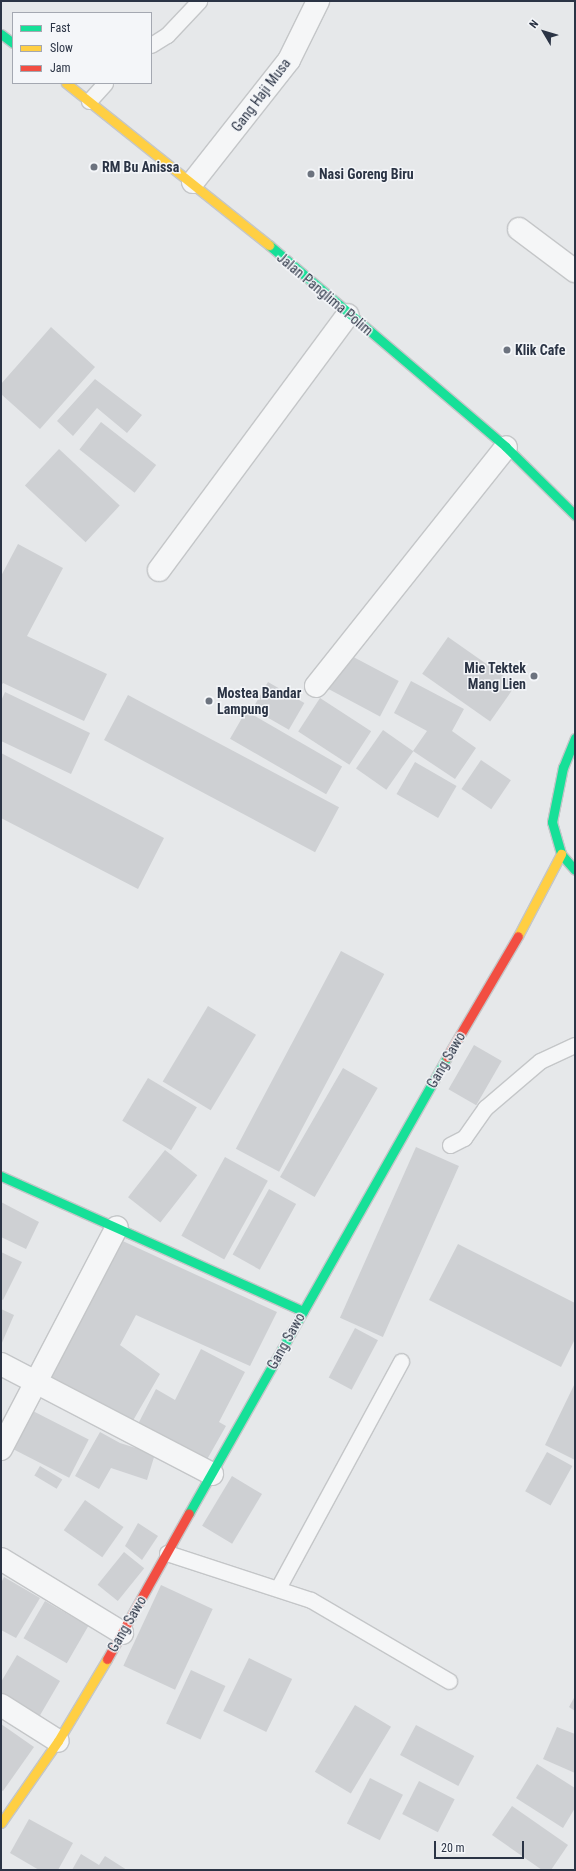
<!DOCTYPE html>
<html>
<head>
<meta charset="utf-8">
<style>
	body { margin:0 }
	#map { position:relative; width:576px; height:1871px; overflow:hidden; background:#e6e8ea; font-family:"Roboto Condensed",sans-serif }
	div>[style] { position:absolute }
	.building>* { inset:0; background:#ced0d3; transform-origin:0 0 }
	.roads { filter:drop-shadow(1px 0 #c4c6c8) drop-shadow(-1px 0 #c4c6c8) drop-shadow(0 1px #c4c6c8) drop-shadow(0 -1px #c4c6c8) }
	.lane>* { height:15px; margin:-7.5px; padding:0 7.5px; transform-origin:7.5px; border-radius:7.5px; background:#f5f6f7 }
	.street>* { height:22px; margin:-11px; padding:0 11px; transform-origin:11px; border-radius:11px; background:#f5f6f7 }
	.fast>* { height:9px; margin:-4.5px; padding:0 4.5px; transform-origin:4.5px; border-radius:4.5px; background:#16e098 }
	.slow>* { height:9px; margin:-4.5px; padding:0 4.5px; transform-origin:4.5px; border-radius:4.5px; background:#ffcf43 }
	.jam>* { height:9px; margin:-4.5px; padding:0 4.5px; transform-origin:4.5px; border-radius:4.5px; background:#f24e42 }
	.dots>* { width:11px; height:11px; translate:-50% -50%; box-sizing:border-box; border:2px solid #f4f6f9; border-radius:50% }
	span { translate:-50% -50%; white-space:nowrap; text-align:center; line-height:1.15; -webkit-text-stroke:3px #f4f6f9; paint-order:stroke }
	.street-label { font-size:14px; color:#2b3445 }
	.poi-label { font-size:14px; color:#2b3445; font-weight:700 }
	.left { translate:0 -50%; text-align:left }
	.right { translate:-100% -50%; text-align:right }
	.frame { position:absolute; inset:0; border:2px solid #2b3445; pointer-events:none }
	.legend { position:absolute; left:12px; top:12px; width:140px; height:72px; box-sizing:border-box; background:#f4f6f9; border:1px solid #a4a8b1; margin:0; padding:5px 7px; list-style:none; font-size:12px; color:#2b3445 }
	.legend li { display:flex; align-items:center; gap:8px; height:20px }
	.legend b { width:20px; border:1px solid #a4a8b1 }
	.north { position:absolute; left:524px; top:12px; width:40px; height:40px; -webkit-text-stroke:3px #f4f6f9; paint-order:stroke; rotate:308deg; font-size:11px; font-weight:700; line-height:16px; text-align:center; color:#2b3445 }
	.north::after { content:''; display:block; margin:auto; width:14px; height:18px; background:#2b3445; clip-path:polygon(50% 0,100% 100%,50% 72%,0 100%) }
	.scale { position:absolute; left:434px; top:1841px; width:90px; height:18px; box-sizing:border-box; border:2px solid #2b3445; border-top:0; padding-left:5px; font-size:12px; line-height:14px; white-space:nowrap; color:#2b3445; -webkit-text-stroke:3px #f4f6f9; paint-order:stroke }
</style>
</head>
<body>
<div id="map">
	<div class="building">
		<div style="clip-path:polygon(51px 327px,95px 367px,40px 429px,1px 394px,1px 384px)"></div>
		<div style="clip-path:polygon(95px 379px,142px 415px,127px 433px,97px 408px,73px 436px,57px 421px)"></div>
		<div style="left:101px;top:422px;width:70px;height:35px;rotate:38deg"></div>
		<div style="left:59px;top:449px;width:83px;height:50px;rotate:43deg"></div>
		<div style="clip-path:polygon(18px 544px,63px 568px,27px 636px,107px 674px,84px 721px,3px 683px,1px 686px,1px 576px)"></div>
		<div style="left:448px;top:637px;width:83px;height:45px;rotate:35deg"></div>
		<div style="left:344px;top:652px;width:62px;height:40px;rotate:28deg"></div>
		<div style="clip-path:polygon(411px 681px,464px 709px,452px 731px,476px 748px,455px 779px,413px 751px,427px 731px,394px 713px)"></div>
		<div style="left:268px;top:682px;width:42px;height:31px;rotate:30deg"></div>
		<div style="clip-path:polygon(5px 692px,90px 733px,71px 774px,1px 741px,1px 701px)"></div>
		<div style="left:128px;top:695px;width:239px;height:51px;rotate:28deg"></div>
		<div style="left:320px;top:698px;width:61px;height:40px;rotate:33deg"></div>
		<div style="left:246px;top:711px;width:111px;height:32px;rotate:30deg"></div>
		<div style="left:383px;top:730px;width:37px;height:47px;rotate:35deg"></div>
		<div style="clip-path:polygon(1px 753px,164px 838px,138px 889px,1px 818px)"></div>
		<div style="left:481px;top:760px;width:36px;height:35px;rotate:34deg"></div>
		<div style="left:415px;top:762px;width:48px;height:37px;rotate:30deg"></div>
		<div style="left:341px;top:951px;width:49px;height:224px;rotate:28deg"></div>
		<div style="left:208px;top:1006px;width:56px;height:88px;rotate:31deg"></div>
		<div style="left:474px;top:1045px;width:32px;height:51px;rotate:30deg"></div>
		<div style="left:343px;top:1068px;width:40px;height:126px;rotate:30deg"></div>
		<div style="left:148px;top:1078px;width:57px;height:50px;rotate:31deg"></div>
		<div style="left:416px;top:1147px;width:47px;height:187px;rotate:24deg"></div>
		<div style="left:165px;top:1150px;width:41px;height:60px;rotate:38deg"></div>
		<div style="left:225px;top:1157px;width:49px;height:90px;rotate:29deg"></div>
		<div style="left:269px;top:1189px;width:31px;height:75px;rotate:29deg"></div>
		<div style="clip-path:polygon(1px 1202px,39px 1222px,26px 1249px,1px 1237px)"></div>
		<div style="clip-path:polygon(114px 1237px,277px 1312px,250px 1366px,136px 1315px,120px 1345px,160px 1374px,131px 1424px,42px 1380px)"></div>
		<div style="clip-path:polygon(458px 1244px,575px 1303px,575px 1339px,561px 1367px,429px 1300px)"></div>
		<div style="clip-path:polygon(1px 1252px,22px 1262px,3px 1300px,1px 1299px)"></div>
		<div style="clip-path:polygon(1px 1309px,14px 1315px,1px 1345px)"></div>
		<div style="left:355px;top:1328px;width:26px;height:56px;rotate:28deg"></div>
		<div style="clip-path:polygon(201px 1349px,245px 1372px,219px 1422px,226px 1426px,205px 1463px,136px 1428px,156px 1389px,175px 1400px)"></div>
		<div style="clip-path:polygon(575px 1383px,575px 1460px,545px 1445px)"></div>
		<div style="left:29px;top:1409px;width:67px;height:43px;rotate:27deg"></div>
		<div style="clip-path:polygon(100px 1432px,120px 1443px,155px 1454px,147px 1480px,111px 1468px,99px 1489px,75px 1476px)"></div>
		<div style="left:547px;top:1452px;width:29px;height:45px;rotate:29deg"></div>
		<div style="left:40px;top:1466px;width:26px;height:11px;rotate:31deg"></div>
		<div style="left:232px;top:1476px;width:35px;height:58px;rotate:31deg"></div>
		<div style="left:85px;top:1500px;width:47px;height:37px;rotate:35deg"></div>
		<div style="clip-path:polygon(138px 1523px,158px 1536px,142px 1560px,125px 1546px)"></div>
		<div style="left:124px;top:1552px;width:26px;height:42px;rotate:39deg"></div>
		<div style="clip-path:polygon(4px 1577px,40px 1598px,16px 1638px,1px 1630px,1px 1583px)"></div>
		<div style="left:161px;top:1585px;width:57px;height:89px;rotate:25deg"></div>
		<div style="left:45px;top:1601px;width:50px;height:43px;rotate:30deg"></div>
		<div style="clip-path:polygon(17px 1655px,60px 1681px,39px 1717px,1px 1694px,1px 1682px)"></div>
		<div style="left:249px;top:1658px;width:48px;height:59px;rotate:26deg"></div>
		<div style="left:191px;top:1670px;width:38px;height:59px;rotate:25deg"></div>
		<div style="clip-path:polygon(575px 1696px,575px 1711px,569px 1707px)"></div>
		<div style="left:355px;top:1705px;width:42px;height:78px;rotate:31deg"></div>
		<div style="clip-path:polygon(1px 1724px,34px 1747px,3px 1791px,1px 1790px)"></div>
		<div style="left:416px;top:1725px;width:66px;height:34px;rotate:28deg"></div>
		<div style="clip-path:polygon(557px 1727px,575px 1734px,575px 1773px,543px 1759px)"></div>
		<div style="clip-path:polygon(537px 1764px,575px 1788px,575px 1808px,563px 1828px,516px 1798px)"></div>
		<div style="left:370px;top:1778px;width:37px;height:51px;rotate:27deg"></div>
		<div style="left:419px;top:1781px;width:40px;height:37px;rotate:27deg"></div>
		<div style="clip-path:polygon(512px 1806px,568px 1845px,551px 1870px,542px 1870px,492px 1835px)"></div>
		<div style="clip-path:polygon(29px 1819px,73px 1843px,58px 1870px,39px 1870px,10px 1853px)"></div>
		<div style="clip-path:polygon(81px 1854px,99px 1865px,105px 1856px,127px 1870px,72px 1870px)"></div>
	</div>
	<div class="roads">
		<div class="lane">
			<div style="left:151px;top:45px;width:19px;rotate:-32deg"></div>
			<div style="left:167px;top:35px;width:47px;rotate:-46.7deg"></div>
			<div style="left:89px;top:101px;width:24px;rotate:-48deg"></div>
			<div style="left:450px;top:1145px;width:16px;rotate:-27deg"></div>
			<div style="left:464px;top:1138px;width:37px;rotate:-55deg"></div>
			<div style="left:485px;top:1108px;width:72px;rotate:-40.5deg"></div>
			<div style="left:540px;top:1061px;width:38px;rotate:-25deg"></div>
			<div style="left:167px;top:1553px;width:151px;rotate:18.1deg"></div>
			<div style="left:311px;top:1600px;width:160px;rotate:30.4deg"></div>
			<div style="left:278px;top:1588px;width:258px;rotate:-61.5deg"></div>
		</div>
		<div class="street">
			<div style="left:193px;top:182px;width:155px;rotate:-51.8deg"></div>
			<div style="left:289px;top:60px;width:66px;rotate:-63.8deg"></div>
			<div style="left:519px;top:229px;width:70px;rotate:36.9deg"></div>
			<div style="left:159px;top:570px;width:317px;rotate:-53.5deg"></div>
			<div style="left:316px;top:686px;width:305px;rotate:-51.5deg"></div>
			<div style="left:1px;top:1364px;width:238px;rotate:27.5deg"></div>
			<div style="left:1px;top:1449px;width:250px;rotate:-62.4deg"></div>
			<div style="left:1px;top:1559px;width:142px;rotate:31.4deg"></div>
			<div style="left:1px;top:1705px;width:67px;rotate:32.3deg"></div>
		</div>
		<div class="fast">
			<div style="left:1px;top:34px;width:15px;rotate:37deg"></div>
			<div style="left:269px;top:245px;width:311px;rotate:40.4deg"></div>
			<div style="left:506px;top:447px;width:97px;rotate:44.6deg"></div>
			<div style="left:575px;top:738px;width:31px;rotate:112deg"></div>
			<div style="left:563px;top:767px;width:56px;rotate:101.3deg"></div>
			<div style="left:552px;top:822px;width:33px;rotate:74deg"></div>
			<div style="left:561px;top:854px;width:21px;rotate:49deg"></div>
			<div style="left:1px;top:1176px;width:331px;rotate:24.1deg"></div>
			<div style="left:189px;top:1513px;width:524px;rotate:-60.5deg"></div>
		</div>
		<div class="slow">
			<div style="left:66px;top:83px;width:260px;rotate:38.6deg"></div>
			<div style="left:518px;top:936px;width:93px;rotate:-62.3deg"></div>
			<div style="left:1px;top:1823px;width:100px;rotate:-55.2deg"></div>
			<div style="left:58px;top:1741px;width:96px;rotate:-59.1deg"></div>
		</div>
		<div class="jam">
			<div style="left:447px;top:1057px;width:140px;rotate:-59.6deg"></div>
			<div style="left:107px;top:1659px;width:167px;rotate:-60.7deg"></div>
		</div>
	</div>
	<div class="dots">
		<div style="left:94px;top:167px;background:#6c737f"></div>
		<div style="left:311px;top:174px;background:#6c737f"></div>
		<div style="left:507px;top:350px;background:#6c737f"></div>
		<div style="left:534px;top:676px;background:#6c737f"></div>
		<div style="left:209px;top:701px;background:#6c737f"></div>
	</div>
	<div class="street-label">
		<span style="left:261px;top:95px;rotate:-53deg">Gang Haji Musa</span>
		<span style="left:325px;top:294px;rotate:40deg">Jalan Panglima Polim</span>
		<span style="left:446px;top:1060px;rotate:-60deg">Gang Sawo</span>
		<span style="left:286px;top:1341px;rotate:-61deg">Gang Sawo</span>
		<span style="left:127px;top:1624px;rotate:-60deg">Gang Sawo</span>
	</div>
	<div class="poi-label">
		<span class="left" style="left:102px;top:167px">RM Bu Anissa</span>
		<span class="left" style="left:319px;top:174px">Nasi Goreng Biru</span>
		<span class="left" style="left:515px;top:350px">Klik Cafe</span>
		<span class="right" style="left:526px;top:676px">Mie Tektek<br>Mang Lien</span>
		<span class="left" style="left:217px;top:701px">Mostea Bandar<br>Lampung</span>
	</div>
	<div class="frame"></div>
	<ul class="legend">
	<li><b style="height:5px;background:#16e098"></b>Fast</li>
	<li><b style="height:5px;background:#ffcf43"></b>Slow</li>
	<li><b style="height:5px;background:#f24e42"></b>Jam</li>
	</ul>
	<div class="north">N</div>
	<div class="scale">20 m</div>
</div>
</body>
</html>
